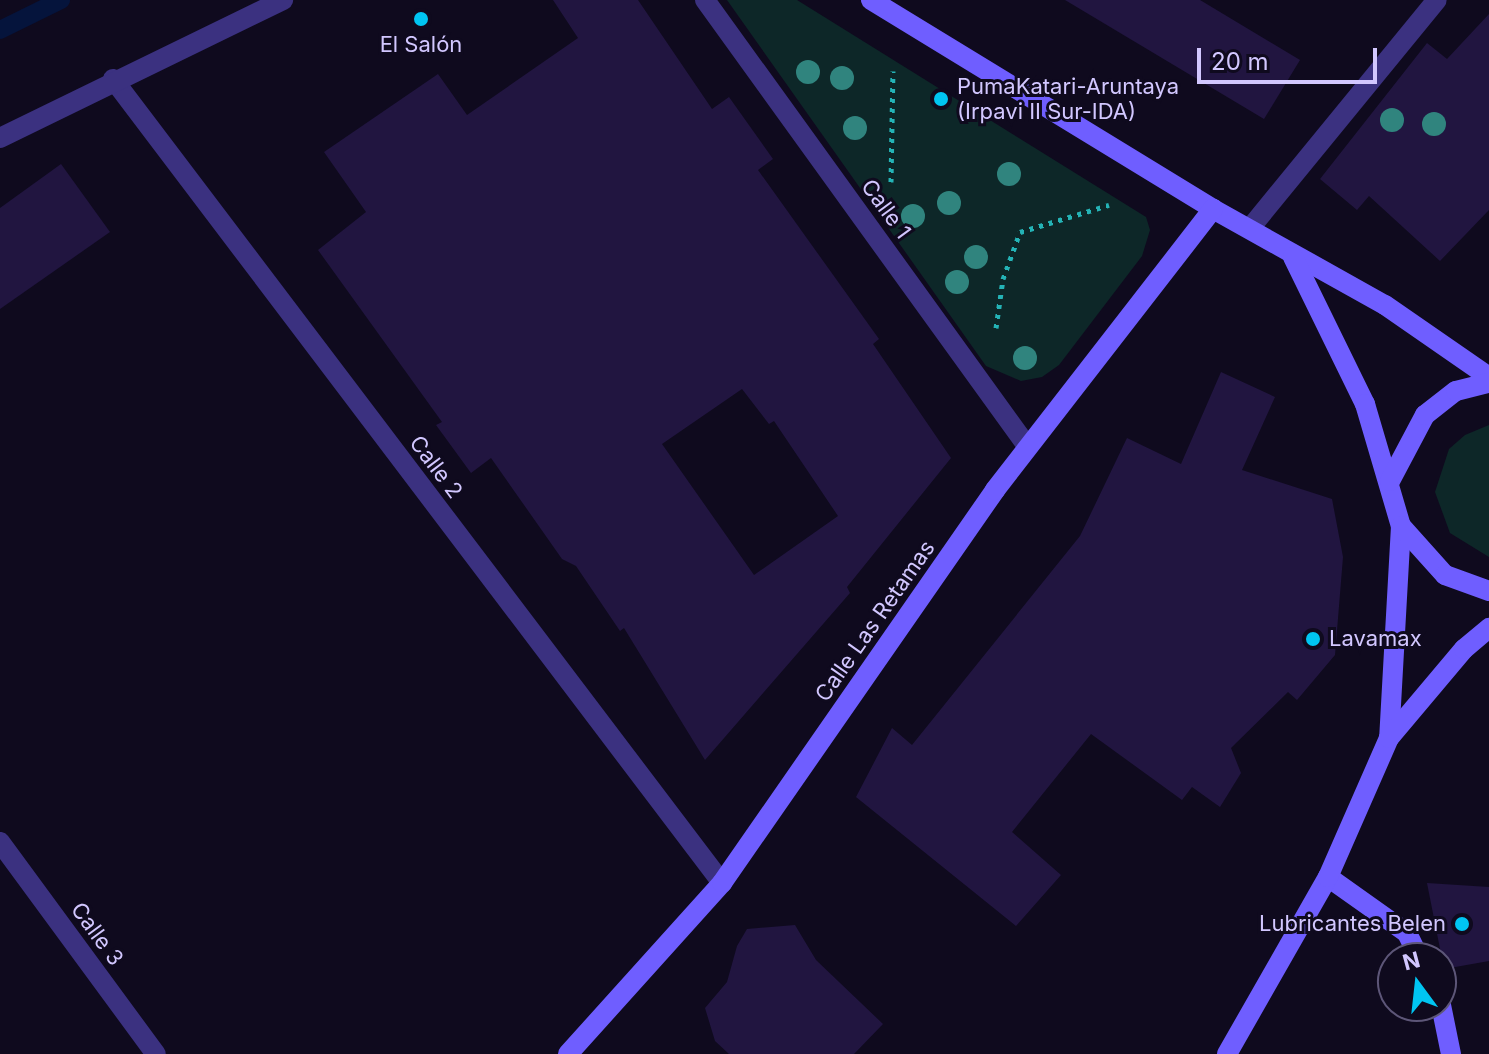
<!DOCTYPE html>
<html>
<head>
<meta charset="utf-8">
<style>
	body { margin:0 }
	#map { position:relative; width:1489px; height:1054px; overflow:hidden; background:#0f0a1e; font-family:Inter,sans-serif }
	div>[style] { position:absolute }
	.green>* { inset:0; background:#0d2728 }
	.stream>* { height:18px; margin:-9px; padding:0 9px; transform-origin:9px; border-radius:9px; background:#05143c }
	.building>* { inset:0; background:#211540 }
	.path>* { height:5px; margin-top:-2.5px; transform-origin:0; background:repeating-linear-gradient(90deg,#24b3b6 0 4px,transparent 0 10px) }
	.street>* { height:20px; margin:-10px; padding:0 10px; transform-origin:10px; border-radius:10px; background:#3b3180 }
	.secondary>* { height:20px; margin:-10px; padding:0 10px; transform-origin:10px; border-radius:10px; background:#6f5eff }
	.trees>* { width:24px; height:24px; margin:-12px; border-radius:50%; background:#30847e }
	.dots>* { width:22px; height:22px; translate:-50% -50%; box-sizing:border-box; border:4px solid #0f0a1e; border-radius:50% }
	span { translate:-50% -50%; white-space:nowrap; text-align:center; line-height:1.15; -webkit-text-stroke:6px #0f0a1e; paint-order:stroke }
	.poi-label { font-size:22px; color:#d2c7ff }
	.left { translate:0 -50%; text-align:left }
	.right { translate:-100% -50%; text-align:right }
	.street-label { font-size:22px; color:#d2c7ff }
	.north { position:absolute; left:1377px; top:942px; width:80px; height:80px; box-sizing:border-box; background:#0f0a1e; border:2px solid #5d5678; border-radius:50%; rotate:345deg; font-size:22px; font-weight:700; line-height:32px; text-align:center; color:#d2c7ff }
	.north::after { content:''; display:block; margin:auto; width:28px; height:36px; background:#00c5f2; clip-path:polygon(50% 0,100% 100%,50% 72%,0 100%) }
	.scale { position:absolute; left:1197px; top:48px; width:180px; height:36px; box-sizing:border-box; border:4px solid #d2c7ff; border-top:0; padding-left:10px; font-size:24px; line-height:28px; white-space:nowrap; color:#d2c7ff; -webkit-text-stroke:6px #0f0a1e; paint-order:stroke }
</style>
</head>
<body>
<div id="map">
	<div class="green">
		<div style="clip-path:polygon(727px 0,797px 0,1146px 217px,1150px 230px,1142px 256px,1059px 365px,1042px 377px,1021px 381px,986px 366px)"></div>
		<div style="clip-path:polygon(1489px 425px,1489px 557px,1450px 533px,1435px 492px,1449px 449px,1465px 435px)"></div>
	</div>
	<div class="stream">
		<div style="left:0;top:30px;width:68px;rotate:-26.2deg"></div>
	</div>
	<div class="building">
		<div style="clip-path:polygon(evenodd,553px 0,638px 0,712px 109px,729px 97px,773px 159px,758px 170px,879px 339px,873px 344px,951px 458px,847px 587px,850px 593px,705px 760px,624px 628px,620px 631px,576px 566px,562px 559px,491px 458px,471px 473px,436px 425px,442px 422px,318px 250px,366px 212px,324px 152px,438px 74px,467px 115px,578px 38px,553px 0,742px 389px,769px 424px,774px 421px,838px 516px,754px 575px,662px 444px,742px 389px)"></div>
		<div style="clip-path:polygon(1065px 0,1200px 0,1300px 60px,1264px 119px)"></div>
		<div style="clip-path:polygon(1489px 14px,1489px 210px,1440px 261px,1369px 196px,1357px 210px,1320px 179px,1427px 43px,1447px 59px)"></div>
		<div style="clip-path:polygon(61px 164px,110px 232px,0 309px,0 208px)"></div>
		<div style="clip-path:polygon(1221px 372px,1275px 397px,1242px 470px,1332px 499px,1343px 557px,1335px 655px,1297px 700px,1288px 692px,1231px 748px,1241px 773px,1220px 807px,1192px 787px,1182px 800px,1091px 734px,1012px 832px,1061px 875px,1016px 926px,856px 797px,892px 728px,912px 745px,1080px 536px,1127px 438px,1181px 464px)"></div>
		<div style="clip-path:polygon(1427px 883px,1489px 887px,1489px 961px,1444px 969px)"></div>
		<div style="clip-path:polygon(795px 925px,816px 960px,883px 1024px,854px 1054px,729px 1054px,715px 1041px,705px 1008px,727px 982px,737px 946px,747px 929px)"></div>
	</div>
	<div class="path">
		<div style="left:891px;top:182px;width:111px;rotate:-89deg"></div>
		<div style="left:996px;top:328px;width:49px;rotate:-81.9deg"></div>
		<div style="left:1003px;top:279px;width:50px;rotate:-70.1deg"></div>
		<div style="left:1020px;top:232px;width:93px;rotate:-16.9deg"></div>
	</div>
	<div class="street">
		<div style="left:705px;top:0;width:550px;rotate:54.17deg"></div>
		<div style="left:113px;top:79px;width:1009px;rotate:52.86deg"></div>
		<div style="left:0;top:138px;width:315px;rotate:-26deg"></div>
		<div style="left:1251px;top:227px;width:293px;rotate:-50.7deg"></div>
		<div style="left:0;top:842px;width:263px;rotate:53.7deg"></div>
	</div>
	<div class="secondary">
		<div style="left:871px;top:0;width:401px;rotate:31.4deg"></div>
		<div style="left:1213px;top:209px;width:197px;rotate:29.2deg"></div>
		<div style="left:1385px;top:305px;width:126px;rotate:34.7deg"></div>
		<div style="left:1293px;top:257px;width:164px;rotate:63.9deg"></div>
		<div style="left:1365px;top:404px;width:127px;rotate:73.6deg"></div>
		<div style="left:1401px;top:526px;width:212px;rotate:93.2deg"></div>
		<div style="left:1390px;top:481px;width:75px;rotate:-62.1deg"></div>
		<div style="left:1425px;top:415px;width:39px;rotate:-38deg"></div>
		<div style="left:1456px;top:391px;width:34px;rotate:-14deg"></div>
		<div style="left:1401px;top:526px;width:66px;rotate:48.1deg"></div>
		<div style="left:1445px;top:575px;width:47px;rotate:20deg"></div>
		<div style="left:1328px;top:877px;width:97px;rotate:35.3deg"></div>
		<div style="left:1407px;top:933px;width:28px;rotate:64deg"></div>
		<div style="left:1441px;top:1005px;width:50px;rotate:78.5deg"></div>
		<div style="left:568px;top:1054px;width:230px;rotate:-48deg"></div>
		<div style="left:722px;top:883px;width:479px;rotate:-55.2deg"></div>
		<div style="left:995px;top:490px;width:356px;rotate:-52.2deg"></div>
		<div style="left:1227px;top:1054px;width:204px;rotate:-60.3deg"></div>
		<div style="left:1328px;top:877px;width:152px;rotate:-66.3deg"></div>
		<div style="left:1389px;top:738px;width:116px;rotate:-49.9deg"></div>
		<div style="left:1464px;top:649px;width:33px;rotate:-40deg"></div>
	</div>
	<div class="trees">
		<div style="left:808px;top:72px"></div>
		<div style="left:842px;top:78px"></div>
		<div style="left:1392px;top:120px"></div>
		<div style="left:1434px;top:124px"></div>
		<div style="left:855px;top:128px"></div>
		<div style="left:1009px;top:174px"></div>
		<div style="left:949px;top:203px"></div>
		<div style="left:913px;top:216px"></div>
		<div style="left:976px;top:257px"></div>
		<div style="left:957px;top:282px"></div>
		<div style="left:1025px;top:358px"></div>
	</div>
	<div class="dots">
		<div style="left:421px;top:19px;background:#00c5f2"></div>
		<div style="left:941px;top:99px;background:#00c5f2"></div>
		<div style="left:1313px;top:639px;background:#00c5f2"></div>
		<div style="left:1462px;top:924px;background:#00c5f2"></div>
	</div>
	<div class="poi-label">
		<span style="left:421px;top:45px">El Salón</span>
		<span class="left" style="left:957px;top:99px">PumaKatari-Aruntaya<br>(Irpavi II Sur-IDA)</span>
		<span class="left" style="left:1329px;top:639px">Lavamax</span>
		<span class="right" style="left:1446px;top:924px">Lubricantes Belen</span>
	</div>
	<div class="street-label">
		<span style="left:886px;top:209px;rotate:54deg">Calle 1</span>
		<span style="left:436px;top:467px;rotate:53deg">Calle 2</span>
		<span style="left:875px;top:621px;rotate:-55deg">Calle Las Retamas</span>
		<span style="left:97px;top:934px;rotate:54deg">Calle 3</span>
	</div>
	<div class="north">N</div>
	<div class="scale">20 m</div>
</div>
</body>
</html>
